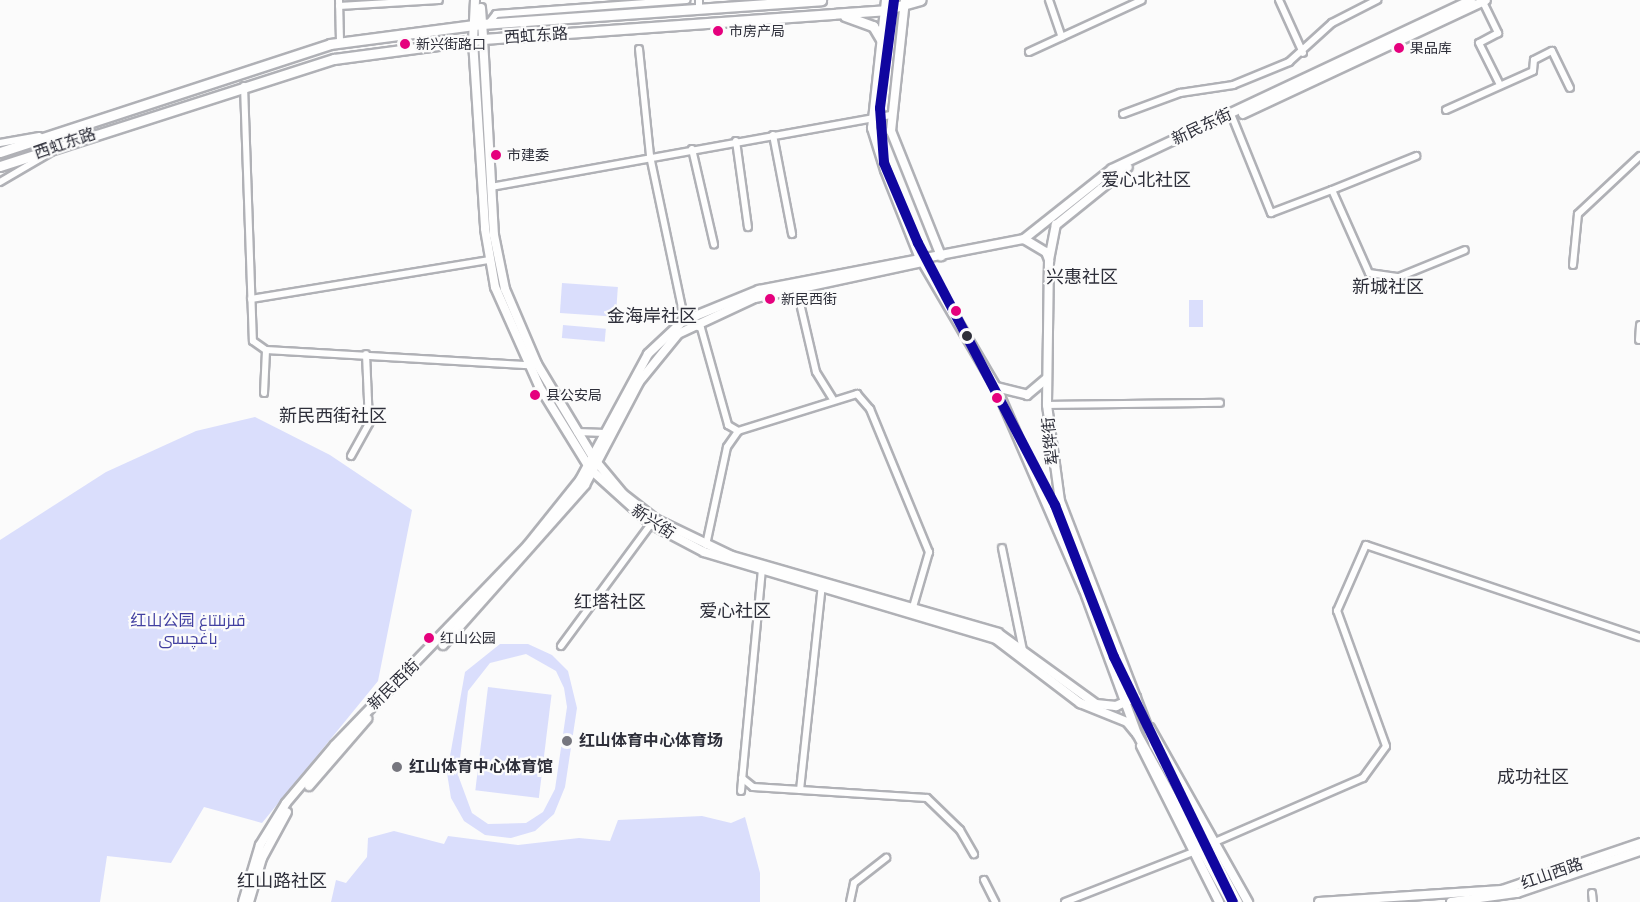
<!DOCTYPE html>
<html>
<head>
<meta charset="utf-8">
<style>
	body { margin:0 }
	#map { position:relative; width:1640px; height:902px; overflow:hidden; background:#fbfbfb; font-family:Arial,Cairo,"Noto Sans SC",sans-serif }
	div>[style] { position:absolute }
	.green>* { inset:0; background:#dadefc; transform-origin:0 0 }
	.roads { filter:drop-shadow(2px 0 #b0b1b6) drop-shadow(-2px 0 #b0b1b6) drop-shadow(0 2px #b0b1b6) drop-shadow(0 -2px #b0b1b6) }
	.minor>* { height:6px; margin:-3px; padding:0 3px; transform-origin:3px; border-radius:3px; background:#fefefe }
	.tertiary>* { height:8px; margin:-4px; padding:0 4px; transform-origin:4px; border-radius:4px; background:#fefefe }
	.secondary>* { height:8px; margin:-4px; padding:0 4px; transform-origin:4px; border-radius:4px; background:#fefefe }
	.primary>* { height:9px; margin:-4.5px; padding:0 4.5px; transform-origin:4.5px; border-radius:4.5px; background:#fefefe }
	.trunk>* { height:9px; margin:-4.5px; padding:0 4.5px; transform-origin:4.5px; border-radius:4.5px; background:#fefefe }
	.metro-1>* { height:10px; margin:-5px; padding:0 5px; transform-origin:5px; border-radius:5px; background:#10069f }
	.dots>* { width:16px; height:16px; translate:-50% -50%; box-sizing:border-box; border:3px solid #fbfbfb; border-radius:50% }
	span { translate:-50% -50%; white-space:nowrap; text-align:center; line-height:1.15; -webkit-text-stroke:4.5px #fbfbfb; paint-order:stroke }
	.bus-label { font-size:14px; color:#2e2f3a }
	.left { translate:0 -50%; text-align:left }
	.street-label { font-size:16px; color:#2e2f3a }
	.park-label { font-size:16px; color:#4240a1 }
	.poi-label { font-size:16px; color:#2e2f3a; font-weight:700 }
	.neighbourhood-label { font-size:18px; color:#2e2f3a }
</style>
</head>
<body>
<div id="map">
	<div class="green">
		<div style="left:562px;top:283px;width:56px;height:30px;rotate:4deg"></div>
		<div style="left:1189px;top:300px;width:14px;height:27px"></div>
		<div style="left:563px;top:325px;width:43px;height:13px;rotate:5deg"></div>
		<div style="clip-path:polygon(255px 417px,330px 455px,412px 510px,378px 681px,262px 823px,204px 807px,171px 863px,107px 856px,100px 902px,0 902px,0 540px,106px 472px,196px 431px)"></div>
		<div style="clip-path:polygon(evenodd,500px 644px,528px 644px,552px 655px,568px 671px,577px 708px,565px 787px,554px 814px,535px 831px,511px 838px,485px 835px,464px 821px,451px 798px,447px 773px,465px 672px,500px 644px,526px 654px,556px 671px,564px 688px,567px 707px,555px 789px,543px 812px,526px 823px,488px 824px,472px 813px,458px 775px,468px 691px,490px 663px,526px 654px)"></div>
		<div style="left:488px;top:687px;width:64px;height:104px;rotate:7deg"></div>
		<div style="clip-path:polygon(702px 816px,731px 823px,745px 817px,760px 873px,760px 902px,331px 902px,336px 880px,346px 883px,367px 857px,368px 838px,394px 831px,444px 844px,448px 836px,518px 845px,579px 838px,610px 841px,618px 820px)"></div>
	</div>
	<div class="roads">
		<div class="minor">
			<div style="left:339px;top:0;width:42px;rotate:88.6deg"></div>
			<div style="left:699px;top:0;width:10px;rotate:90deg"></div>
			<div style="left:1049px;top:0;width:39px;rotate:71deg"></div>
			<div style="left:1279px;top:0;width:58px;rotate:65.6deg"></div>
			<div style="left:1482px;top:0;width:37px;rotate:64deg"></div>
			<div style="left:1498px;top:33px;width:21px;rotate:152deg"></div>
			<div style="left:1479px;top:43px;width:47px;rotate:63.4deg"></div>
			<div style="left:339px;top:6px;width:100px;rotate:-3.4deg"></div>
			<div style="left:489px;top:23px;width:11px;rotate:-52deg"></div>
			<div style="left:496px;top:14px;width:191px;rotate:-4.2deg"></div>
			<div style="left:639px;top:49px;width:108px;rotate:84.1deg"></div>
			<div style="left:650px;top:156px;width:170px;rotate:78.1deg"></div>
			<div style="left:1029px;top:52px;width:124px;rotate:-24.7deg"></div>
			<div style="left:244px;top:86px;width:255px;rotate:88deg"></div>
			<div style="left:253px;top:341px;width:16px;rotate:35deg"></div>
			<div style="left:266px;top:350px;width:263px;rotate:3.3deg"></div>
			<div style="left:1446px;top:110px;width:95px;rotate:-24.1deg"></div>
			<div style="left:1533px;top:71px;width:11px;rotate:-85deg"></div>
			<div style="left:1534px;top:60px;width:20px;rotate:-27deg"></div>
			<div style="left:1552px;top:51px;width:41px;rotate:64.1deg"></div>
			<div style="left:1123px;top:114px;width:61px;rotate:-20.2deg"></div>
			<div style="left:1180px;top:93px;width:54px;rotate:-8.6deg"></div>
			<div style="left:1233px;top:85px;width:61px;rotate:-22.3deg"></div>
			<div style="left:1289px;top:62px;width:58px;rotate:-42.2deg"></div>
			<div style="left:1332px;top:23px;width:51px;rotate:-27.1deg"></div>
			<div style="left:1231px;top:114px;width:107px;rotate:68deg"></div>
			<div style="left:1271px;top:213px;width:65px;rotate:-20.7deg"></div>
			<div style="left:1332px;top:190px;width:91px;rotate:66deg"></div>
			<div style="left:1369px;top:273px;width:30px;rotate:8deg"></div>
			<div style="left:1399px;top:277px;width:71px;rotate:-22.2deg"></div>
			<div style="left:773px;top:135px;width:101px;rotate:79.1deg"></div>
			<div style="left:736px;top:141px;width:87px;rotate:82.1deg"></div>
			<div style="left:0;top:143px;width:40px;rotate:-10deg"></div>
			<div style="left:692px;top:149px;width:98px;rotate:77deg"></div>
			<div style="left:0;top:182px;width:59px;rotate:-30.5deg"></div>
			<div style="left:491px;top:187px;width:406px;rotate:-10.2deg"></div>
			<div style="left:1332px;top:190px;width:91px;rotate:-22deg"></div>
			<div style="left:1573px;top:265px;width:51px;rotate:-84.4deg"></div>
			<div style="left:1578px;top:214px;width:85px;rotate:-43.1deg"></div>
			<div style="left:796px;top:286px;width:88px;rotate:76.9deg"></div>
			<div style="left:816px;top:372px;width:31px;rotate:58deg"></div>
			<div style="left:251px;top:299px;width:242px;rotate:-9.3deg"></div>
			<div style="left:695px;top:326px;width:6px;rotate:18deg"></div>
			<div style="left:701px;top:328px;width:101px;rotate:74.4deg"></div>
			<div style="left:728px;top:425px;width:12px;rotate:31deg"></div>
			<div style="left:1639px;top:340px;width:15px;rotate:-86deg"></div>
			<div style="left:264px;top:393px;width:43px;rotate:-87.3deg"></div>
			<div style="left:1047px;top:405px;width:173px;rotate:-0.7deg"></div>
			<div style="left:577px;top:432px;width:28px;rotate:2deg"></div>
			<div style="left:351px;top:456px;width:38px;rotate:-61deg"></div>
			<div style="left:369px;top:423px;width:69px;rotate:-92.5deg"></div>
			<div style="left:706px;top:545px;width:100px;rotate:-77.9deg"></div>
			<div style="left:727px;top:447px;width:19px;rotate:-55deg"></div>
			<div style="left:738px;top:431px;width:125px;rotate:-17.3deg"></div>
			<div style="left:857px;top:394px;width:20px;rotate:49deg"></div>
			<div style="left:870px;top:409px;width:155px;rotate:67.6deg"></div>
			<div style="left:929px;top:552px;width:57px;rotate:106.2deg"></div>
			<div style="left:1002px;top:548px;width:104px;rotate:78.4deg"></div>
			<div style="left:561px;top:646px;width:155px;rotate:-53.6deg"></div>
			<div style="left:742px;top:778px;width:14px;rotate:39deg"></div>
			<div style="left:753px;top:787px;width:174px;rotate:3.6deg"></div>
			<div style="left:927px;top:798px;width:46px;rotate:44.1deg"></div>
			<div style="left:960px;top:830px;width:28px;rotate:60deg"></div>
			<div style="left:800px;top:790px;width:206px;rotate:-83.9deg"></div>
			<div style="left:741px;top:791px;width:225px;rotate:-84.6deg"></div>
			<div style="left:1215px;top:842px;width:161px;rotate:-23.4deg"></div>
			<div style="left:1363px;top:778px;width:39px;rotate:-54deg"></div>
			<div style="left:1386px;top:746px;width:144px;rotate:-109.9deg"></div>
			<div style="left:1337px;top:611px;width:72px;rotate:-66.3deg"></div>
			<div style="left:1366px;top:545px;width:289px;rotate:18.6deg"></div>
			<div style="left:984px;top:880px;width:25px;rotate:63deg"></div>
			<div style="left:1592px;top:893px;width:9px;rotate:84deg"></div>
			<div style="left:850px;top:902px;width:19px;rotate:-78deg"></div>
			<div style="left:854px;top:883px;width:41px;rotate:-38deg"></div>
			<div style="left:1065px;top:902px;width:141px;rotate:-21.3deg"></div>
		</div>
		<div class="tertiary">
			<div style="left:481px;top:8px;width:31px;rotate:86deg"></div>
			<div style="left:473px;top:41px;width:41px;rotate:-87.2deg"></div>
			<div style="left:594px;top:459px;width:45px;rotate:50.4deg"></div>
			<div style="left:623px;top:494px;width:41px;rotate:38deg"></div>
			<div style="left:655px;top:519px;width:85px;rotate:25.7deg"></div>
			<div style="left:732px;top:556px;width:277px;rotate:16.1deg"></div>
			<div style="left:998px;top:633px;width:121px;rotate:35.9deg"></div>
			<div style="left:1096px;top:704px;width:20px;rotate:6deg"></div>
			<div style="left:1116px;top:706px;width:22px;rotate:-24deg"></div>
			<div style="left:589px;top:468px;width:84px;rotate:42.1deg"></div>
			<div style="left:651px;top:524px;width:60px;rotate:27.8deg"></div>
			<div style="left:704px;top:552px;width:305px;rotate:16.6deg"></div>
			<div style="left:996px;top:639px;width:106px;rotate:37.3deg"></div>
			<div style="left:1080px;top:703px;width:51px;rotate:22deg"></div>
			<div style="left:1127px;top:722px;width:13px;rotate:51deg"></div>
			<div style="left:1150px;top:728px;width:200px;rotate:60.6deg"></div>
			<div style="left:1141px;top:746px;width:174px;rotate:63.4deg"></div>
		</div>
		<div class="secondary">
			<div style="left:886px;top:0;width:129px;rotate:96.2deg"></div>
			<div style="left:872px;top:128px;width:44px;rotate:72.8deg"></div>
			<div style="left:885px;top:170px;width:92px;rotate:68.4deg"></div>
			<div style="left:919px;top:256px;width:152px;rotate:59.6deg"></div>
			<div style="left:996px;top:387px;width:221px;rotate:66.6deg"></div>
			<div style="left:1084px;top:590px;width:153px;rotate:69.8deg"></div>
			<div style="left:1137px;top:734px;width:192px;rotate:61deg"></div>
			<div style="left:905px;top:0;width:132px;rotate:96.1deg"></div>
			<div style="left:891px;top:131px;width:135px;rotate:68.2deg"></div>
			<div style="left:483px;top:39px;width:196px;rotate:86.8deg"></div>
			<div style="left:494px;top:235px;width:55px;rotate:78.5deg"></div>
			<div style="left:505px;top:289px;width:82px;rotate:66.9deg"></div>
			<div style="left:537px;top:364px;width:111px;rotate:59deg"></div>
			<div style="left:473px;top:41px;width:188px;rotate:86.3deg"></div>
			<div style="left:485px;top:229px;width:59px;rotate:80.2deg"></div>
			<div style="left:495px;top:287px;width:108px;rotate:66deg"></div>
			<div style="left:539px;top:386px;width:95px;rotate:58.3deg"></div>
			<div style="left:1243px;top:114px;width:268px;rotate:-25.1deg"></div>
			<div style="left:1024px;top:239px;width:26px;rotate:31deg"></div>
			<div style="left:1046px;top:252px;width:9px;rotate:69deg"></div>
			<div style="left:1049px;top:260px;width:145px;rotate:90.8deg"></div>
			<div style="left:1047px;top:405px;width:97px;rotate:82.3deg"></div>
			<div style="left:1060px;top:501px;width:261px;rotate:68.9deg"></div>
			<div style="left:1154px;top:745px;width:178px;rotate:61.9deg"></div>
			<div style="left:1049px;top:260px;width:36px;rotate:-79deg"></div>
			<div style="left:1056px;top:225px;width:92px;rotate:-38.9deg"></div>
			<div style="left:996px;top:387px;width:32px;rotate:14deg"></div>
			<div style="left:1027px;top:395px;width:25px;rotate:-40deg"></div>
			<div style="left:443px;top:645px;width:214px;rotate:-48.4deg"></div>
			<div style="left:585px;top:485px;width:116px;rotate:-62.3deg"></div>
			<div style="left:639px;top:382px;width:62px;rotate:-50.9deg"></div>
			<div style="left:678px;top:334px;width:85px;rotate:-25.1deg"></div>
			<div style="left:755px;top:298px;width:172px;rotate:-12.1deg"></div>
			<div style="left:309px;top:786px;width:89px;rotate:-49.1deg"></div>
			<div style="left:243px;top:902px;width:59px;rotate:-73.4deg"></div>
			<div style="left:260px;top:845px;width:49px;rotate:-58.2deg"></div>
			<div style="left:286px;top:803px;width:76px;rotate:-49.8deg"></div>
			<div style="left:335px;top:745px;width:278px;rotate:-46deg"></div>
			<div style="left:528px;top:545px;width:83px;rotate:-51.3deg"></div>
			<div style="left:580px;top:480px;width:143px;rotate:-61.6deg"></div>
			<div style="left:648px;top:354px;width:48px;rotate:-43.3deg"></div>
			<div style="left:683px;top:321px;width:82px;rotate:-22.2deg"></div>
			<div style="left:759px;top:290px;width:270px;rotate:-10.9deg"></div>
			<div style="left:1024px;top:239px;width:112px;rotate:-38.5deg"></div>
			<div style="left:1112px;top:169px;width:397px;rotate:-25.2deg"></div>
			<div style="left:249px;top:902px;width:46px;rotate:-73.5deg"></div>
			<div style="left:262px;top:858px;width:52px;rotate:-61.5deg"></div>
			<div style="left:1319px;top:902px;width:183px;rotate:-3.8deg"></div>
			<div style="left:1502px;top:890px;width:146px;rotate:-18.8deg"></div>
			<div style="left:1451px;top:902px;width:67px;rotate:-7.8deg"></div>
			<div style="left:1517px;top:893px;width:130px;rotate:-18.9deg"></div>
		</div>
		<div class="primary">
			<div style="left:845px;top:16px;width:30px;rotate:20deg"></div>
			<div style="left:873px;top:26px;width:17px;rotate:59deg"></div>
			<div style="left:482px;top:24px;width:340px;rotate:-4deg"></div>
			<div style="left:483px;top:39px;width:403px;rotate:-4.1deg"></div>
			<div style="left:885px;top:10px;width:37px;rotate:-16deg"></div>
		</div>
		<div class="trunk">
			<div style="left:0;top:152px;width:347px;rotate:-18.1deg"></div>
			<div style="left:330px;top:44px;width:153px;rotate:-7.5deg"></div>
			<div style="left:0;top:166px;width:351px;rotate:-17.8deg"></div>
			<div style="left:334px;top:59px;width:150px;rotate:-7.6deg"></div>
		</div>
	</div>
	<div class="metro-1">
		<div style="left:894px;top:0;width:109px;rotate:97.4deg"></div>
		<div style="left:880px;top:108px;width:55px;rotate:85.8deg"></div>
		<div style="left:884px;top:163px;width:87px;rotate:67deg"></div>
		<div style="left:918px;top:243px;width:296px;rotate:62.4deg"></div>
		<div style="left:1055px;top:505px;width:163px;rotate:68.8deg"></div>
		<div style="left:1114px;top:657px;width:272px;rotate:64.1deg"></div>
	</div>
	<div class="dots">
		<div style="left:718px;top:31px;background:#e5007d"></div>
		<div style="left:405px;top:44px;background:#e5007d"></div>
		<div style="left:1399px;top:48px;background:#e5007d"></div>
		<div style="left:496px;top:155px;background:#e5007d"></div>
		<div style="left:770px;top:299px;background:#e5007d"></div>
		<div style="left:956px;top:311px;background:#e5007d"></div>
		<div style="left:967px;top:336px;background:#2e2f3a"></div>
		<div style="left:535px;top:395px;background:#e5007d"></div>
		<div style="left:997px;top:398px;background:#e5007d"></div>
		<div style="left:429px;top:638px;background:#e5007d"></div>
		<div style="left:567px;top:741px;background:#76767e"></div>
		<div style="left:397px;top:767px;background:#76767e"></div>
	</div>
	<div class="bus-label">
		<span class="left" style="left:729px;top:31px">市房产局</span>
		<span class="left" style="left:416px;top:44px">新兴街路口</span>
		<span class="left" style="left:1410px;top:48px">果品库</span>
		<span class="left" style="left:507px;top:155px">市建委</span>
		<span class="left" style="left:781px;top:299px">新民西街</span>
		<span class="left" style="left:546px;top:395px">县公安局</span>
		<span class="left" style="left:440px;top:638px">红山公园</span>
	</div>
	<div class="street-label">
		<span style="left:536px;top:36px;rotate:-4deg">西虹东路</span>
		<span style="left:1202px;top:127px;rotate:-25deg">新民东街</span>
		<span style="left:65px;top:144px;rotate:-19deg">西虹东路</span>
		<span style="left:1051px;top:441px;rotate:-96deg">犁铧街</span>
		<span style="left:653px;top:522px;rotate:33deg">新兴街</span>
		<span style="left:394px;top:685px;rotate:-44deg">新民西街</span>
		<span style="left:1552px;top:874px;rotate:-19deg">红山西路</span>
	</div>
	<div class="park-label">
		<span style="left:188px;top:630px">红山公园 قىزىلتاغ<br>باغچىسى</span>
	</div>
	<div class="poi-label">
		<span class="left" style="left:579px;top:741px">红山体育中心体育场</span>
		<span class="left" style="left:409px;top:767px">红山体育中心体育馆</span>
	</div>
	<div class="neighbourhood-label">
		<span style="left:1146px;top:180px">爱心北社区</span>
		<span style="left:1082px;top:277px">兴惠社区</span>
		<span style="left:1388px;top:287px">新城社区</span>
		<span style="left:652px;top:316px">金海岸社区</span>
		<span style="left:333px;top:416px">新民西街社区</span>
		<span style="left:610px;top:602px">红塔社区</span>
		<span style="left:735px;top:611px">爱心社区</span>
		<span style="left:1533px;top:777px">成功社区</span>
		<span style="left:282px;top:881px">红山路社区</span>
	</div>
</div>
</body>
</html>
